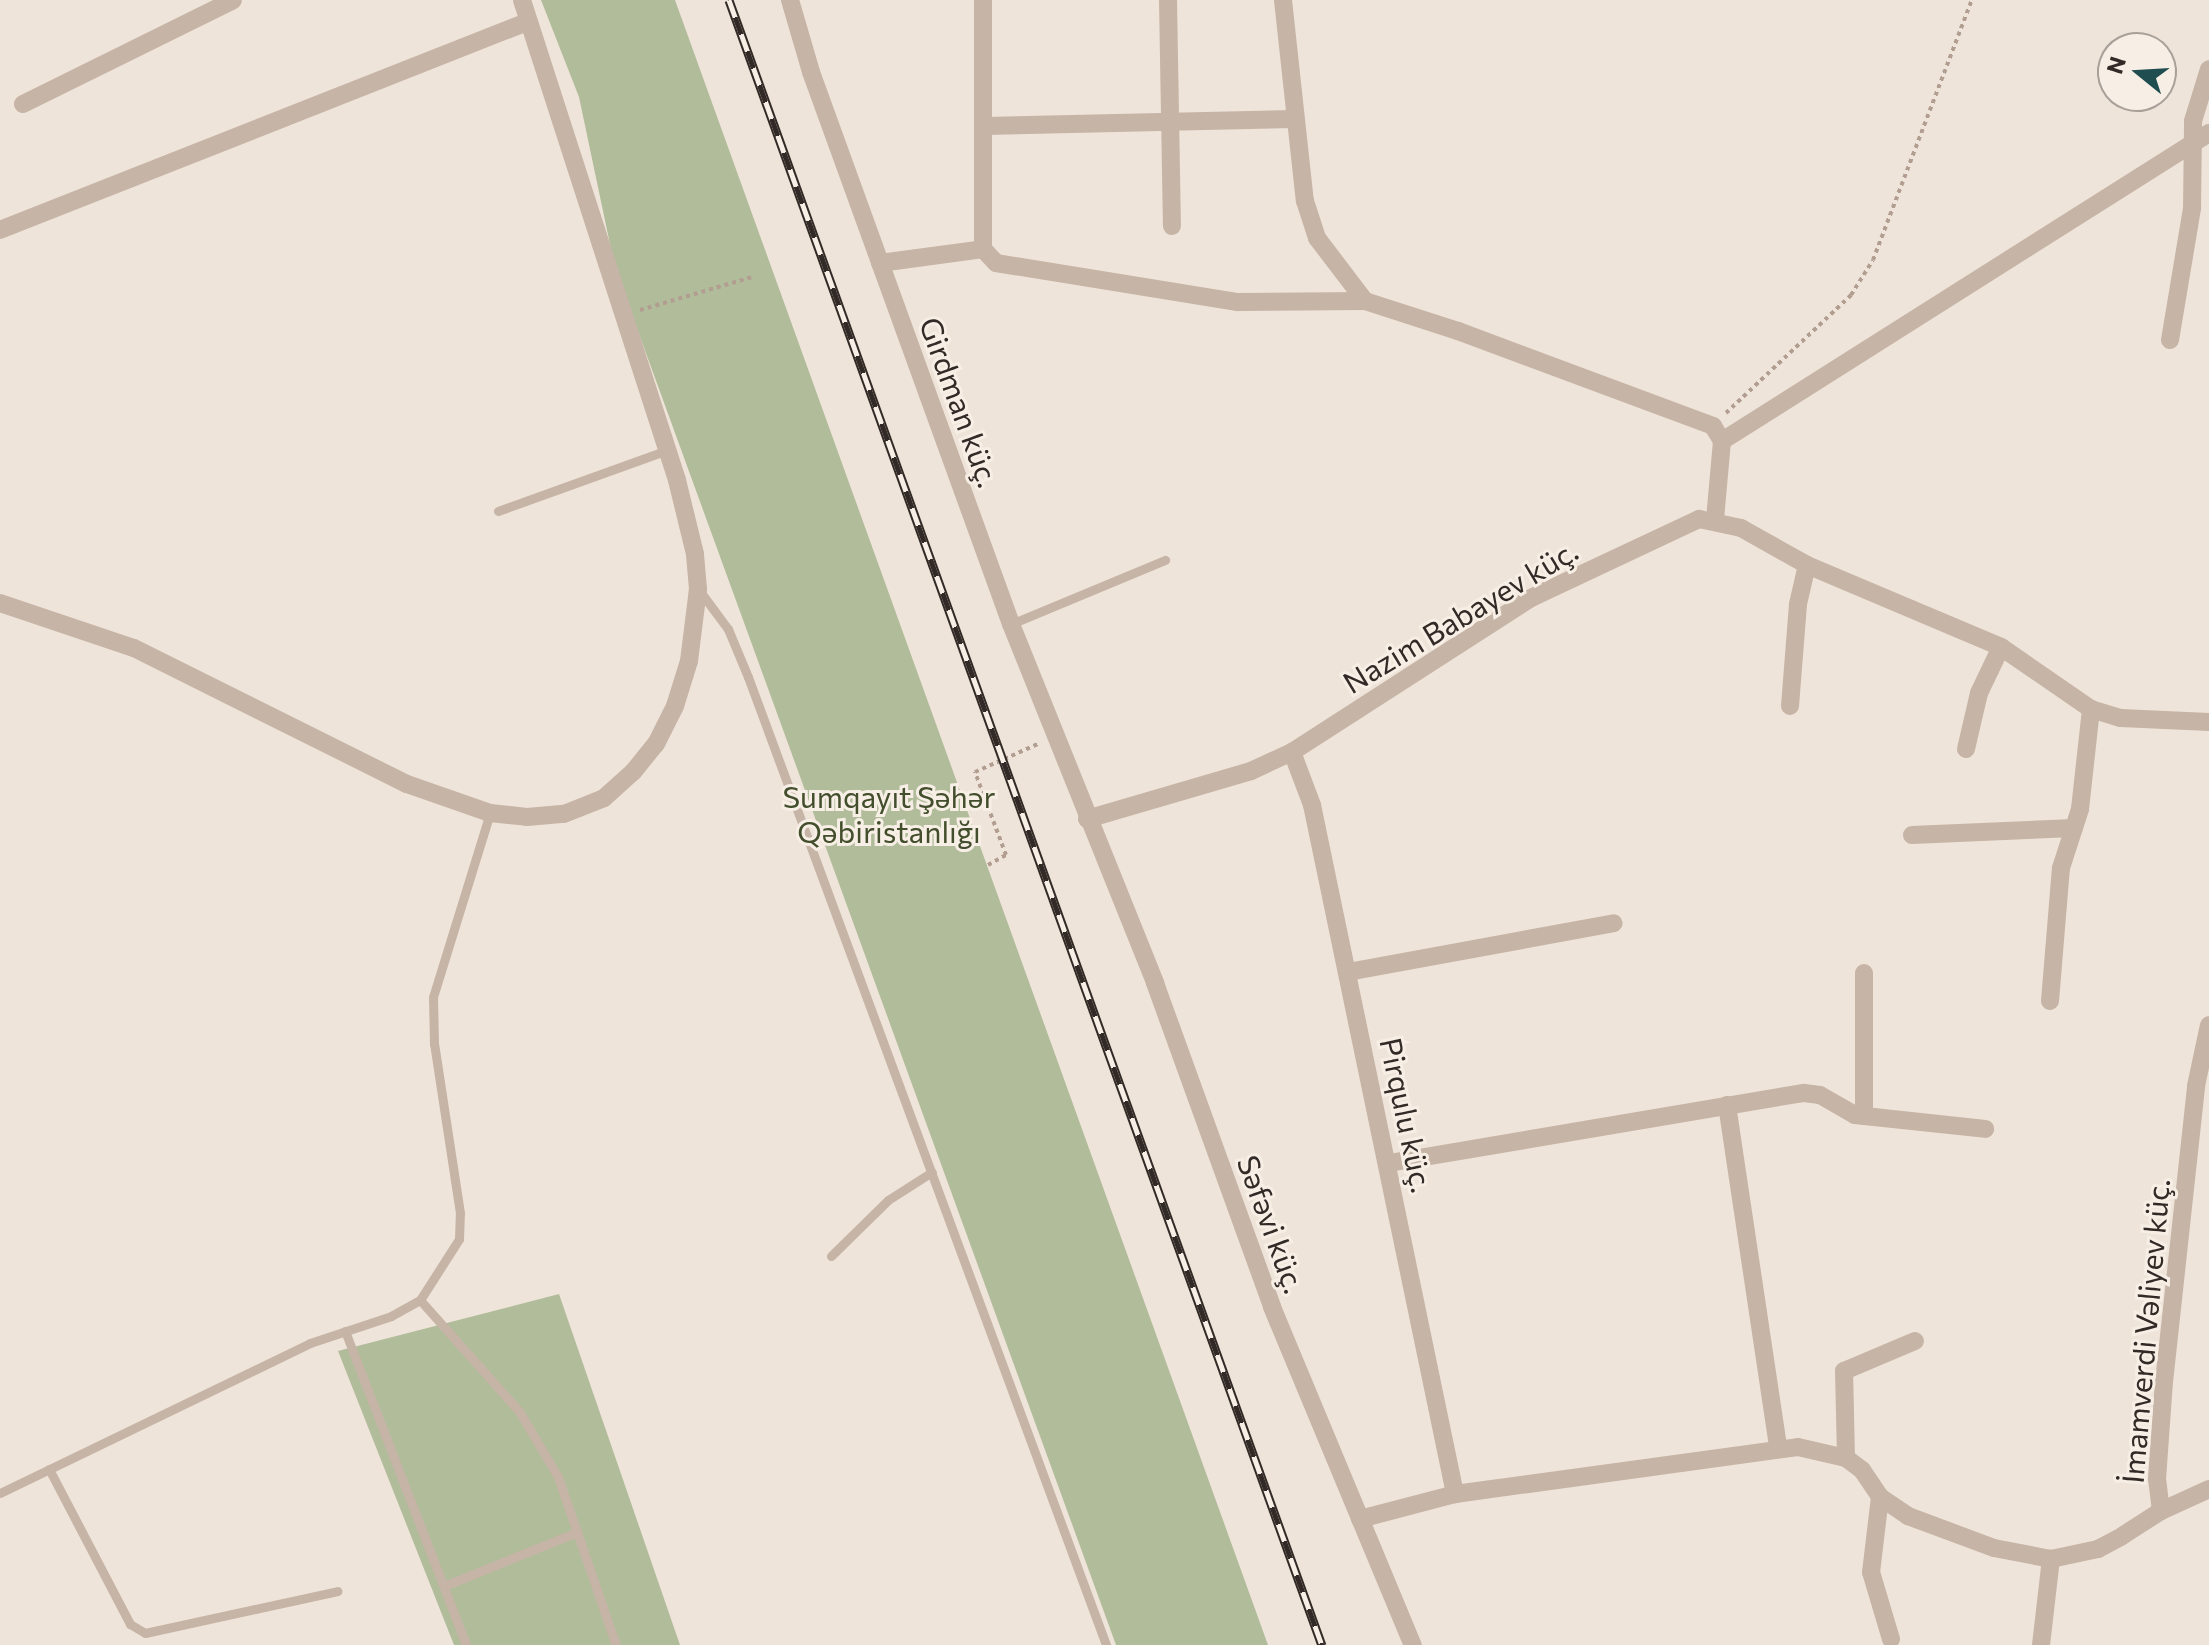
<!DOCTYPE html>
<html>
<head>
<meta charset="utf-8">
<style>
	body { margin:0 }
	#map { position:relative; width:2209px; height:1645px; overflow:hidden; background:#efe4d9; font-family:Commissioner,sans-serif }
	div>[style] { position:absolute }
	.green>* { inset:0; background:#b1bc9b }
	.path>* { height:4px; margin-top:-2px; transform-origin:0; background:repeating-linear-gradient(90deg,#b19e91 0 4px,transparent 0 8px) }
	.service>* { height:9px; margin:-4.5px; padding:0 4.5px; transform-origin:4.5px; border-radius:4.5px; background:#c6b4a6 }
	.minor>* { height:18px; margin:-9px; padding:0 9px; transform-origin:9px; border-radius:9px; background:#c6b4a6 }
	.rail>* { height:9px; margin-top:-4.5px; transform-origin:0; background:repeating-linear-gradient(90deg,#f7eee5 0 18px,#322a26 0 36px); box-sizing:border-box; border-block:2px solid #322a26 }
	span { translate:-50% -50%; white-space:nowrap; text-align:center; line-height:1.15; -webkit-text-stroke:6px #f7eee5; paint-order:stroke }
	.street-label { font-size:30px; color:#322a26 }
	.park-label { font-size:30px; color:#424e2c }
	.north { position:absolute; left:2097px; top:32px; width:80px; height:80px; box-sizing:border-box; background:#f7eee5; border:2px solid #a8a099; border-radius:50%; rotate:288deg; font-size:22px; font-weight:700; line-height:32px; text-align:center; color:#322a26 }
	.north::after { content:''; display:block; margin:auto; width:28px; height:36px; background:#204d50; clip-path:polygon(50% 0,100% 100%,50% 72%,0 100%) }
</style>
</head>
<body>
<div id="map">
	<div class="green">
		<div style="clip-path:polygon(541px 0,675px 0,1268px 1645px,1116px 1645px,615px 268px,579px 97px)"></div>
		<div style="clip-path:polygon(559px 1294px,680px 1645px,454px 1645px,338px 1351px)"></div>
	</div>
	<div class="path">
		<div style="left:640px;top:310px;width:117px;rotate:-16.4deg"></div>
		<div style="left:1726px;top:413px;width:172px;rotate:-43.3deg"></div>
		<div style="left:1851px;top:295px;width:41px;rotate:-57.8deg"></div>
		<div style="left:1873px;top:260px;width:278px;rotate:-69.2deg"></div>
		<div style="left:988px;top:865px;width:21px;rotate:-29deg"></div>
		<div style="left:1006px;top:855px;width:89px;rotate:-110.5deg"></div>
		<div style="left:975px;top:772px;width:69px;rotate:-24deg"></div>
	</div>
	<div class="service">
		<div style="left:498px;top:511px;width:180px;rotate:-19.8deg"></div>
		<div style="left:699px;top:590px;width:49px;rotate:53.4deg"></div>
		<div style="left:728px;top:629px;width:52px;rotate:67.4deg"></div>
		<div style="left:748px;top:677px;width:1032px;rotate:69.7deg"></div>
		<div style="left:1011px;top:624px;width:167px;rotate:-22.6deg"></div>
		<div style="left:831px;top:1256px;width:80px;rotate:-44.5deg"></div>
		<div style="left:888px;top:1200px;width:52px;rotate:-32.5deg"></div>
		<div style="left:420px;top:1300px;width:149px;rotate:48.3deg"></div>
		<div style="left:519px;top:1411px;width:77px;rotate:59.4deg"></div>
		<div style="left:558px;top:1477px;width:178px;rotate:71deg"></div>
		<div style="left:345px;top:1331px;width:337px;rotate:68.9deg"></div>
		<div style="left:49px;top:1469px;width:175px;rotate:62.4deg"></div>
		<div style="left:130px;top:1624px;width:17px;rotate:31deg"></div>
		<div style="left:145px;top:1633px;width:197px;rotate:-12.3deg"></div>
		<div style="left:0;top:1493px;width:344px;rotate:-25.8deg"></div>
		<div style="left:310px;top:1343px;width:85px;rotate:-18.4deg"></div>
		<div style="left:391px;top:1316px;width:33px;rotate:-29deg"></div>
		<div style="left:420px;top:1300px;width:72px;rotate:-57.4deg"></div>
		<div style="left:459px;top:1239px;width:26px;rotate:-88deg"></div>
		<div style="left:460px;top:1213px;width:171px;rotate:-98.7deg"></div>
		<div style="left:434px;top:1044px;width:47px;rotate:-91.2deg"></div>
		<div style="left:433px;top:997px;width:193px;rotate:-72.8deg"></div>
		<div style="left:444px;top:1586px;width:144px;rotate:-22.1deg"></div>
	</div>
	<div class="minor">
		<div style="left:790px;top:0;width:75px;rotate:73.7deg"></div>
		<div style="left:811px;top:72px;width:587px;rotate:70.08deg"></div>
		<div style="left:1011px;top:624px;width:387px;rotate:68.1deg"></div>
		<div style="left:1155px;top:983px;width:344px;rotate:70.1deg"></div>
		<div style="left:1272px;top:1307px;width:366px;rotate:67.4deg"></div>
		<div style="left:983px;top:0;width:249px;rotate:90deg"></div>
		<div style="left:983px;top:249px;width:19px;rotate:47deg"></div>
		<div style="left:996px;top:263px;width:245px;rotate:9.2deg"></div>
		<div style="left:1238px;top:302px;width:127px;rotate:-0.5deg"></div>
		<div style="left:1365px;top:301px;width:98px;rotate:17.9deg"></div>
		<div style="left:1458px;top:331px;width:272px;rotate:20.4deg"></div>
		<div style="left:1713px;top:426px;width:17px;rotate:59deg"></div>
		<div style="left:1722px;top:441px;width:78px;rotate:95.1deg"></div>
		<div style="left:1168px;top:0;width:226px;rotate:89deg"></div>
		<div style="left:1283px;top:0;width:202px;rotate:83.8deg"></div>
		<div style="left:1305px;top:201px;width:39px;rotate:72deg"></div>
		<div style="left:1317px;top:238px;width:79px;rotate:52.7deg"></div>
		<div style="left:23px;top:104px;width:234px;rotate:-26.3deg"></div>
		<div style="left:984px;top:126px;width:310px;rotate:-1.3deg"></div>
		<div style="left:0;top:230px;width:567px;rotate:-21.54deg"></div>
		<div style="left:880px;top:263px;width:104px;rotate:-7.7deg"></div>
		<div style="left:2170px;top:340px;width:134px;rotate:-80.5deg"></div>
		<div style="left:2192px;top:208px;width:87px;rotate:-89.3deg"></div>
		<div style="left:2193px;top:121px;width:54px;rotate:-72.9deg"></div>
		<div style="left:1722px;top:441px;width:576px;rotate:-32.31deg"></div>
		<div style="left:0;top:603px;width:141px;rotate:18.6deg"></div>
		<div style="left:134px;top:648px;width:305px;rotate:26.5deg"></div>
		<div style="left:407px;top:784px;width:88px;rotate:19.3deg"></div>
		<div style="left:490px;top:813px;width:37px;rotate:6deg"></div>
		<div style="left:527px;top:817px;width:37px;rotate:-5deg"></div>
		<div style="left:564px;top:814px;width:43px;rotate:-21.8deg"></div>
		<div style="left:604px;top:798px;width:39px;rotate:-42deg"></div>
		<div style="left:633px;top:772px;width:36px;rotate:-51deg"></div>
		<div style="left:656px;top:744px;width:42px;rotate:-63.4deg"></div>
		<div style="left:675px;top:706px;width:47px;rotate:-72.7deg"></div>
		<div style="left:689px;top:661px;width:73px;rotate:-82.9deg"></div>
		<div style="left:698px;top:589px;width:35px;rotate:-95deg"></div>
		<div style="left:695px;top:554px;width:76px;rotate:-103.7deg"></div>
		<div style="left:677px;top:480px;width:504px;rotate:-107.9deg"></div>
		<div style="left:1790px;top:706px;width:102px;rotate:-85.5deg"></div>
		<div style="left:1798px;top:604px;width:40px;rotate:-77deg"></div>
		<div style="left:1966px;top:749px;width:57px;rotate:-76.9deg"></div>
		<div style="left:1979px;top:693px;width:51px;rotate:-64.4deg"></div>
		<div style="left:1292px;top:752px;width:57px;rotate:69.3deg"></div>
		<div style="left:1312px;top:805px;width:704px;rotate:78.27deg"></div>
		<div style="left:1087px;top:819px;width:171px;rotate:-16.3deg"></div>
		<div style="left:1251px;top:771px;width:45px;rotate:-24.9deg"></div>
		<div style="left:1292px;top:752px;width:284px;rotate:-32.8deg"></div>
		<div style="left:1531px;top:598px;width:186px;rotate:-25.2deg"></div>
		<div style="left:1699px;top:519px;width:43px;rotate:12.1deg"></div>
		<div style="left:1741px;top:528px;width:76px;rotate:29.3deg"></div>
		<div style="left:1807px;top:565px;width:211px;rotate:22.9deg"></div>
		<div style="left:2001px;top:647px;width:109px;rotate:34.6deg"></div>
		<div style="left:2091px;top:709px;width:31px;rotate:17deg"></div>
		<div style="left:2121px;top:718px;width:88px;rotate:2.6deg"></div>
		<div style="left:1912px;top:835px;width:162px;rotate:-2.5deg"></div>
		<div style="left:1348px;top:972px;width:270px;rotate:-10.4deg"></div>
		<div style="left:2050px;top:1001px;width:133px;rotate:-85.3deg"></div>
		<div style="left:2061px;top:868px;width:62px;rotate:-72.1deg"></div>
		<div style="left:2080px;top:809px;width:101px;rotate:-83.7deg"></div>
		<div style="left:1727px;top:1105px;width:346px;rotate:81.5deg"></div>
		<div style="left:1864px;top:1116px;width:143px;rotate:-90deg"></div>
		<div style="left:1389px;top:1163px;width:421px;rotate:-9.6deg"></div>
		<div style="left:1804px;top:1093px;width:16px;rotate:7deg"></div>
		<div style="left:1820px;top:1095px;width:40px;rotate:29.7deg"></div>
		<div style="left:1855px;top:1115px;width:131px;rotate:6.1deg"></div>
		<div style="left:1846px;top:1458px;width:87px;rotate:-91.3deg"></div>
		<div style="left:1844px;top:1371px;width:77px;rotate:-22.9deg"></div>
		<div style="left:1880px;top:1497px;width:76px;rotate:96.8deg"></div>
		<div style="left:1871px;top:1572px;width:70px;rotate:73.4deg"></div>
		<div style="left:2161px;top:1511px;width:53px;rotate:-24.6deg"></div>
		<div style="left:1360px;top:1519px;width:98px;rotate:-14.7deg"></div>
		<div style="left:1455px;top:1494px;width:346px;rotate:-7.8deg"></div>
		<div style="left:1798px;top:1447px;width:49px;rotate:12.9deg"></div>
		<div style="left:1846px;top:1458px;width:20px;rotate:37deg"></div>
		<div style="left:1862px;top:1470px;width:32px;rotate:56deg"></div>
		<div style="left:1880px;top:1497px;width:34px;rotate:34deg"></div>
		<div style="left:1908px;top:1516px;width:92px;rotate:20.4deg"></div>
		<div style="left:1994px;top:1548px;width:58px;rotate:10.9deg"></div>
		<div style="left:2051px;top:1559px;width:48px;rotate:-12deg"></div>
		<div style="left:2098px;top:1549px;width:27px;rotate:-28deg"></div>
		<div style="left:2122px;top:1536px;width:46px;rotate:-32.7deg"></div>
		<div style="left:2161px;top:1511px;width:32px;rotate:-97deg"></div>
		<div style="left:2157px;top:1479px;width:97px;rotate:-85.9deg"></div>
		<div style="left:2164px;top:1382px;width:298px;rotate:-83.8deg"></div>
		<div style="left:2196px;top:1086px;width:62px;rotate:-78deg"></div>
		<div style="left:2041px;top:1645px;width:87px;rotate:-83.4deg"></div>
	</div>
	<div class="rail">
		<div style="left:729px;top:0;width:1749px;rotate:70.18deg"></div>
	</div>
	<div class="street-label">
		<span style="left:960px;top:402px;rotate:70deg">Girdman küç.</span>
		<span style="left:1460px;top:616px;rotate:-31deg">Nazim Babayev küç.</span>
		<span style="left:1407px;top:1115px;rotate:78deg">Pirqulu küç.</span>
		<span style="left:1272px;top:1224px;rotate:70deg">Səfəvi küç.</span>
		<span style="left:2145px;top:1331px;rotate:-85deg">İmamverdi Vəliyev küç.</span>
	</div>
	<div class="park-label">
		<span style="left:889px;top:813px">Sumqayıt Şəhər<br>Qəbiristanlığı</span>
	</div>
	<div class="north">N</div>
</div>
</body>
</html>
